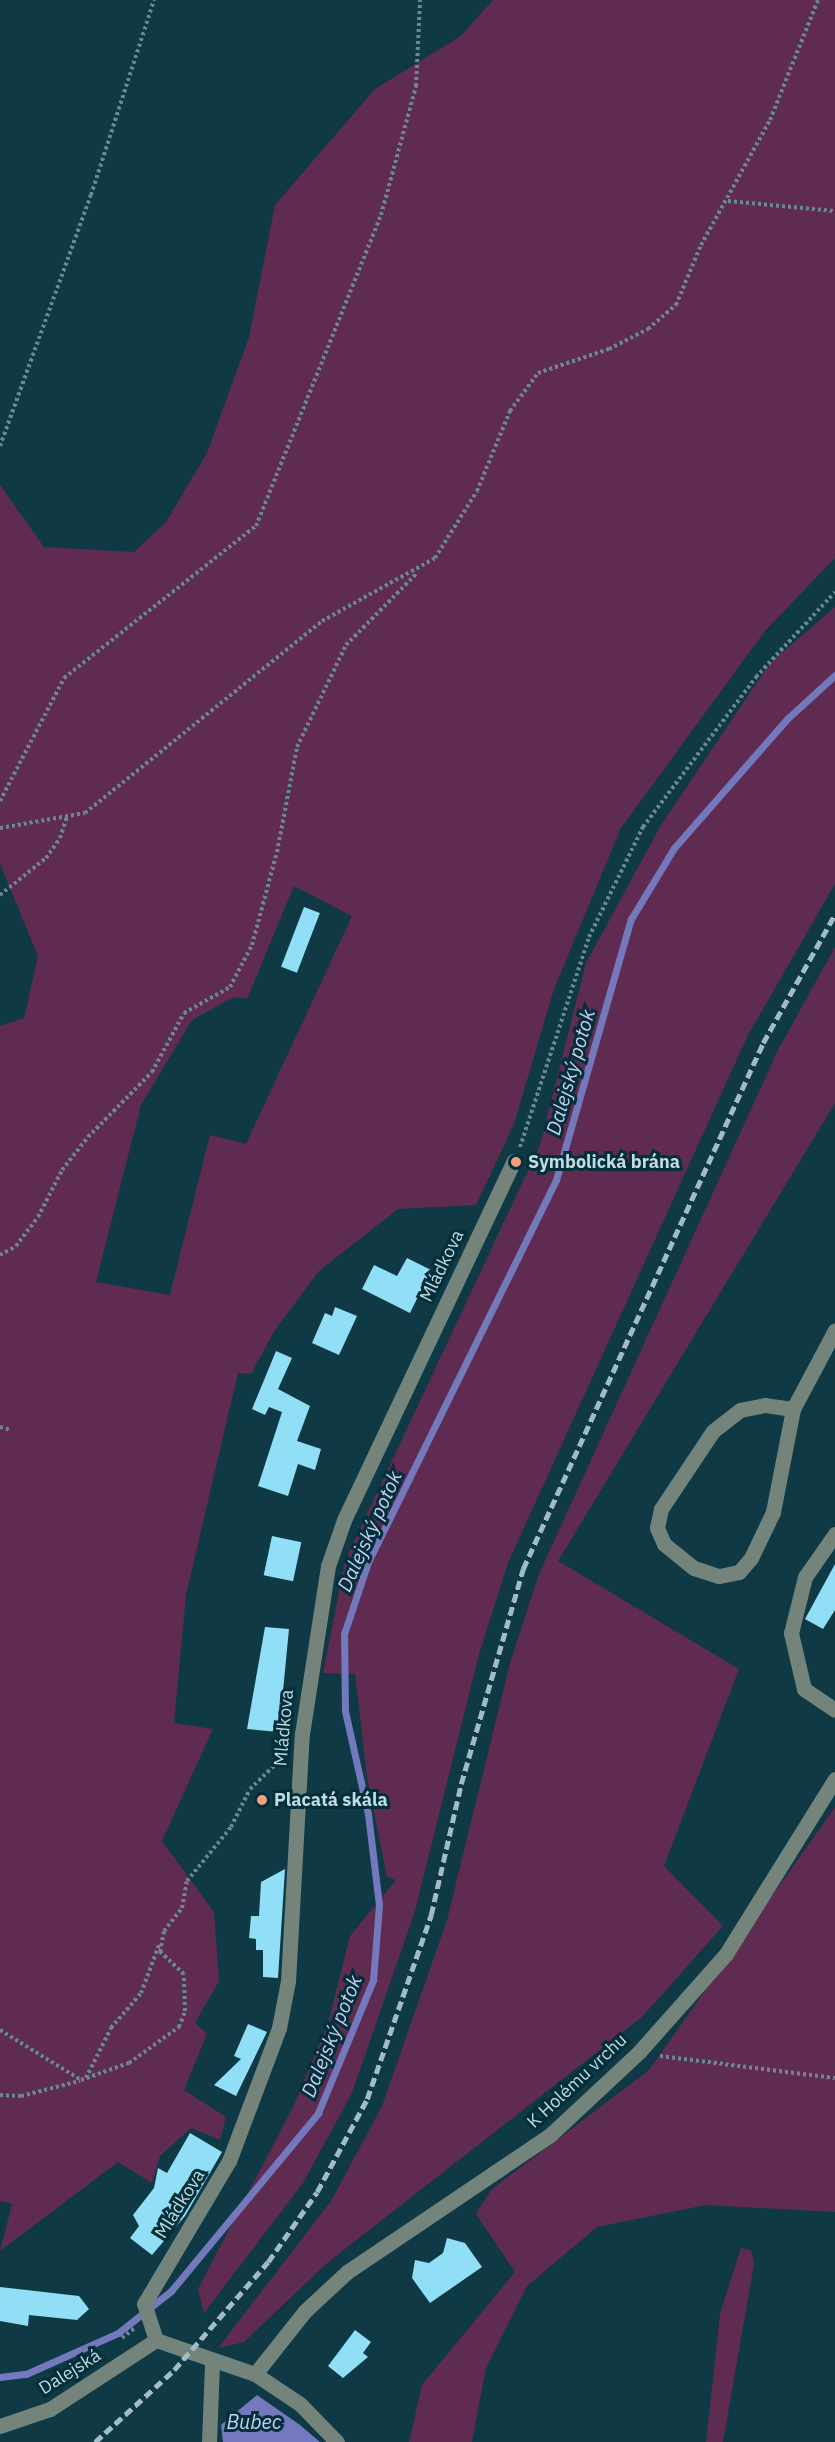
<!DOCTYPE html>
<html>
<head>
<meta charset="utf-8">
<style>
	body { margin:0 }
	#map { position:relative; width:835px; height:2442px; overflow:hidden; background:#0e3945; font-family:"IBM Plex Sans",sans-serif }
	div>[style] { position:absolute }
	.green>* { inset:0; background:#602b50 }
	.water>* { inset:0; background:#7478bd }
	.stream>* { height:7px; margin:-3.5px; padding:0 3.5px; transform-origin:3.5px; border-radius:3.5px; background:#7478bd }
	.building>* { inset:0; background:#91def7; transform-origin:0 0 }
	.path>* { height:4px; margin-top:-2px; transform-origin:0; background:repeating-linear-gradient(90deg,#688992 0 3px,transparent 0 6px) }
	.minor>* { height:15px; margin:-7.5px; padding:0 7.5px; transform-origin:7.5px; border-radius:7.5px; background:#74847b }
	.rail>* { height:4.5px; margin-top:-2.25px; transform-origin:0; background:repeating-linear-gradient(90deg,#a2bcc4 0 9px,transparent 0 13.5px) }
	.dots>* { width:16px; height:16px; translate:-50% -50%; box-sizing:border-box; border:3px solid #012f3a; border-radius:50% }
	span { translate:-50% -50%; white-space:nowrap; text-align:center; line-height:1.15; -webkit-text-stroke:6px #012f3a; paint-order:stroke }
	.poi-label { font-size:18px; color:#c4dae1; font-weight:700 }
	.left { translate:0 -50%; text-align:left }
	.street-label { font-size:18px; color:#c4dae1 }
	.water-label { font-size:20px; color:#cacef5; font-style:italic }
</style>
</head>
<body>
<div id="map">
	<div class="green">
		<div style="clip-path:polygon(evenodd,493px 0,835px 0,835px 558px,765px 631px,621px 828px,554px 989px,514px 1124px,476px 1205px,398px 1209px,319px 1271px,275px 1330px,251px 1374px,238px 1373px,186px 1595px,174px 1723px,213px 1729px,162px 1841px,214px 1912px,219px 1981px,195px 2023px,207px 2034px,184px 2090px,226px 2117px,220px 2140px,191px 2128px,160px 2156px,152px 2183px,118px 2162px,0 2251px,12px 2204px,0 2201px,0 1026px,24px 1018px,38px 956px,0 864px,0 485px,44px 547px,134px 552px,166px 522px,207px 453px,249px 337px,275px 205px,375px 89px,461px 36px,493px 0,294px 886px,352px 916px,246px 1144px,210px 1135px,170px 1295px,96px 1282px,141px 1105px,192px 1020px,234px 997px,247px 999px,294px 886px)"></div>
		<div style="clip-path:polygon(835px 607px,835px 884px,748px 1035px,508px 1563px,479px 1654px,415px 1911px,352px 2093px,303px 2183px,204px 2313px,198px 2289px,294px 2105px,328px 2023px,350px 1936px,396px 1880px,387px 1877px,367px 1777px,355px 1674px,323px 1673px,345px 1561px,540px 1145px,586px 963px,661px 825px,770px 663px)"></div>
		<div style="clip-path:polygon(835px 947px,835px 1103px,558px 1561px,739px 1669px,664px 1866px,723px 1926px,642px 2017px,327px 2263px,244px 2342px,218px 2348px,331px 2201px,382px 2106px,447px 1920px,510px 1663px,539px 1574px,778px 1050px)"></div>
		<div style="clip-path:polygon(835px 1807px,835px 2212px,706px 2205px,597px 2227px,527px 2286px,486px 2368px,472px 2442px,409px 2442px,422px 2385px,515px 2272px,476px 2214px,491px 2190px,649px 2070px)"></div>
		<div style="clip-path:polygon(741px 2248px,751px 2250px,754px 2264px,723px 2442px,706px 2442px,720px 2314px)"></div>
	</div>
	<div class="water">
		<div style="clip-path:polygon(257px 2395px,300px 2425px,320px 2442px,223px 2442px,221px 2425px)"></div>
	</div>
	<div class="stream">
		<div style="left:0;top:2377px;width:26px;rotate:-7deg"></div>
		<div style="left:26px;top:2374px;width:101px;rotate:-24deg"></div>
		<div style="left:118px;top:2333px;width:68px;rotate:-38.4deg"></div>
		<div style="left:171px;top:2291px;width:231px;rotate:-50.4deg"></div>
		<div style="left:318px;top:2113px;width:144px;rotate:-67.5deg"></div>
		<div style="left:373px;top:1980px;width:75px;rotate:-85.4deg"></div>
		<div style="left:379px;top:1905px;width:92px;rotate:-96.9deg"></div>
		<div style="left:368px;top:1814px;width:106px;rotate:-102.6deg"></div>
		<div style="left:345px;top:1711px;width:77px;rotate:-90.7deg"></div>
		<div style="left:344px;top:1634px;width:76px;rotate:-71.6deg"></div>
		<div style="left:368px;top:1562px;width:426px;rotate:-63.8deg"></div>
		<div style="left:556px;top:1180px;width:272px;rotate:-74deg"></div>
		<div style="left:631px;top:919px;width:83px;rotate:-58.8deg"></div>
		<div style="left:674px;top:848px;width:173px;rotate:-48.8deg"></div>
		<div style="left:788px;top:718px;width:64px;rotate:-42.5deg"></div>
	</div>
	<div class="building">
		<div style="left:304px;top:907px;width:17px;height:64px;rotate:21deg"></div>
		<div style="clip-path:polygon(407px 1258px,431px 1270px,410px 1313px,362px 1289px,374px 1265px,397px 1276px)"></div>
		<div style="clip-path:polygon(335px 1307px,357px 1316px,339px 1355px,312px 1343px,325px 1313px,332px 1316px)"></div>
		<div style="clip-path:polygon(276px 1351px,292px 1358px,278px 1389px,310px 1406px,297px 1441px,321px 1449px,315px 1470px,298px 1464px,288px 1496px,258px 1486px,282px 1412px,269px 1407px,265px 1415px,252px 1409px)"></div>
		<div style="left:272px;top:1536px;width:30px;height:40px;rotate:12deg"></div>
		<div style="clip-path:polygon(835px 1564px,835px 1610px,823px 1629px,805px 1619px)"></div>
		<div style="clip-path:polygon(265px 1627px,289px 1629px,279px 1732px,247px 1729px)"></div>
		<div style="clip-path:polygon(285px 1869px,278px 1978px,263px 1977px,263px 1950px,256px 1950px,256px 1939px,249px 1938px,251px 1916px,259px 1916px,261px 1882px)"></div>
		<div style="clip-path:polygon(248px 2024px,267px 2032px,236px 2096px,214px 2085px,241px 2059px,234px 2056px)"></div>
		<div style="clip-path:polygon(190px 2133px,222px 2152px,185px 2216px,152px 2255px,130px 2238px,139px 2226px,133px 2215px,154px 2188px,158px 2168px,167px 2173px)"></div>
		<div style="clip-path:polygon(447px 2238px,465px 2243px,482px 2267px,430px 2303px,412px 2278px,415px 2260px,429px 2263px,443px 2253px)"></div>
		<div style="clip-path:polygon(0 2287px,79px 2296px,89px 2309px,77px 2320px,29px 2315px,28px 2326px,0 2321px)"></div>
		<div style="clip-path:polygon(355px 2330px,371px 2342px,363px 2353px,368px 2357px,343px 2378px,328px 2366px)"></div>
	</div>
	<div class="path">
		<div style="left:728px;top:201px;width:107px;rotate:5.3deg"></div>
		<div style="left:0;top:446px;width:267px;rotate:-70.1deg"></div>
		<div style="left:91px;top:195px;width:205px;rotate:-72.1deg"></div>
		<div style="left:0;top:801px;width:139px;rotate:-62.5deg"></div>
		<div style="left:64px;top:678px;width:245px;rotate:-38.4deg"></div>
		<div style="left:256px;top:526px;width:335px;rotate:-68.1deg"></div>
		<div style="left:381px;top:215px;width:134px;rotate:-74.8deg"></div>
		<div style="left:416px;top:86px;width:86px;rotate:-87.3deg"></div>
		<div style="left:0;top:828px;width:86px;rotate:-10deg"></div>
		<div style="left:85px;top:813px;width:305px;rotate:-39deg"></div>
		<div style="left:322px;top:621px;width:129px;rotate:-29.1deg"></div>
		<div style="left:435px;top:558px;width:79px;rotate:-57.9deg"></div>
		<div style="left:477px;top:491px;width:87px;rotate:-67.6deg"></div>
		<div style="left:510px;top:411px;width:47px;rotate:-53.6deg"></div>
		<div style="left:538px;top:373px;width:75px;rotate:-18.7deg"></div>
		<div style="left:609px;top:349px;width:44px;rotate:-27.1deg"></div>
		<div style="left:648px;top:329px;width:37px;rotate:-41deg"></div>
		<div style="left:676px;top:305px;width:65px;rotate:-67.4deg"></div>
		<div style="left:701px;top:245px;width:143px;rotate:-61.1deg"></div>
		<div style="left:770px;top:120px;width:129px;rotate:-68.2deg"></div>
		<div style="left:0;top:895px;width:59px;rotate:-38.8deg"></div>
		<div style="left:46px;top:858px;width:24px;rotate:-55deg"></div>
		<div style="left:60px;top:838px;width:23px;rotate:-72deg"></div>
		<div style="left:520px;top:1147px;width:221px;rotate:-71.8deg"></div>
		<div style="left:589px;top:937px;width:123px;rotate:-63.9deg"></div>
		<div style="left:643px;top:827px;width:188px;rotate:-53deg"></div>
		<div style="left:756px;top:677px;width:116px;rotate:-47.1deg"></div>
		<div style="left:0;top:1255px;width:18px;rotate:-29deg"></div>
		<div style="left:16px;top:1246px;width:36px;rotate:-53deg"></div>
		<div style="left:38px;top:1217px;width:53px;rotate:-62.9deg"></div>
		<div style="left:62px;top:1170px;width:42px;rotate:-51.8deg"></div>
		<div style="left:88px;top:1137px;width:91px;rotate:-45.4deg"></div>
		<div style="left:152px;top:1072px;width:67px;rotate:-61.5deg"></div>
		<div style="left:184px;top:1013px;width:53px;rotate:-29.5deg"></div>
		<div style="left:230px;top:987px;width:47px;rotate:-62.4deg"></div>
		<div style="left:252px;top:945px;width:96px;rotate:-75deg"></div>
		<div style="left:277px;top:852px;width:107px;rotate:-79.2deg"></div>
		<div style="left:297px;top:747px;width:113px;rotate:-64.3deg"></div>
		<div style="left:346px;top:645px;width:100px;rotate:-45.4deg"></div>
		<div style="left:0;top:1427px;width:11px;rotate:15deg"></div>
		<div style="left:0;top:2030px;width:95px;rotate:31.7deg"></div>
		<div style="left:81px;top:2080px;width:51px;rotate:-19.5deg"></div>
		<div style="left:129px;top:2063px;width:62px;rotate:-35.8deg"></div>
		<div style="left:179px;top:2027px;width:17px;rotate:-69deg"></div>
		<div style="left:185px;top:2011px;width:37px;rotate:-92deg"></div>
		<div style="left:184px;top:1974px;width:33px;rotate:-137deg"></div>
		<div style="left:160px;top:1952px;width:21px;rotate:-79deg"></div>
		<div style="left:164px;top:1931px;width:29px;rotate:-52deg"></div>
		<div style="left:182px;top:1908px;width:27px;rotate:-80deg"></div>
		<div style="left:187px;top:1881px;width:70px;rotate:-50.8deg"></div>
		<div style="left:231px;top:1827px;width:42px;rotate:-63.4deg"></div>
		<div style="left:250px;top:1789px;width:47px;rotate:-44.1deg"></div>
		<div style="left:660px;top:2056px;width:176px;rotate:7.2deg"></div>
		<div style="left:86px;top:2078px;width:56px;rotate:-63.4deg"></div>
		<div style="left:111px;top:2028px;width:46px;rotate:-49.4deg"></div>
		<div style="left:141px;top:1993px;width:51px;rotate:-69.4deg"></div>
		<div style="left:0;top:2095px;width:21px;rotate:3deg"></div>
		<div style="left:21px;top:2096px;width:61px;rotate:-14.3deg"></div>
		<div style="left:122px;top:2338px;width:16px;rotate:-38deg"></div>
	</div>
	<div class="minor">
		<div style="left:793px;top:1409px;width:28px;rotate:-172deg"></div>
		<div style="left:765px;top:1405px;width:25px;rotate:169deg"></div>
		<div style="left:740px;top:1410px;width:34px;rotate:142deg"></div>
		<div style="left:713px;top:1431px;width:94px;rotate:123.7deg"></div>
		<div style="left:661px;top:1509px;width:19px;rotate:102deg"></div>
		<div style="left:657px;top:1528px;width:17px;rotate:66deg"></div>
		<div style="left:664px;top:1544px;width:38px;rotate:39deg"></div>
		<div style="left:694px;top:1568px;width:26px;rotate:18deg"></div>
		<div style="left:719px;top:1576px;width:20px;rotate:-11deg"></div>
		<div style="left:739px;top:1572px;width:18px;rotate:-49deg"></div>
		<div style="left:751px;top:1558px;width:51px;rotate:-64.4deg"></div>
		<div style="left:773px;top:1512px;width:105px;rotate:-79deg"></div>
		<div style="left:793px;top:1409px;width:89px;rotate:-62deg"></div>
		<div style="left:835px;top:1534px;width:52px;rotate:124.9deg"></div>
		<div style="left:805px;top:1577px;width:58px;rotate:104deg"></div>
		<div style="left:791px;top:1633px;width:57px;rotate:76.9deg"></div>
		<div style="left:804px;top:1689px;width:37px;rotate:34deg"></div>
		<div style="left:156px;top:2340px;width:38px;rotate:-108deg"></div>
		<div style="left:144px;top:2304px;width:166px;rotate:-59.3deg"></div>
		<div style="left:229px;top:2161px;width:142px;rotate:-69.4deg"></div>
		<div style="left:279px;top:2028px;width:48px;rotate:-79.2deg"></div>
		<div style="left:288px;top:1981px;width:247px;rotate:-86.8deg"></div>
		<div style="left:302px;top:1734px;width:170px;rotate:-81.2deg"></div>
		<div style="left:328px;top:1566px;width:49px;rotate:-70.8deg"></div>
		<div style="left:344px;top:1520px;width:397px;rotate:-64.7deg"></div>
		<div style="left:156px;top:2340px;width:105px;rotate:19deg"></div>
		<div style="left:255px;top:2374px;width:54px;rotate:33.7deg"></div>
		<div style="left:300px;top:2404px;width:53px;rotate:45.8deg"></div>
		<div style="left:255px;top:2374px;width:80px;rotate:-51.6deg"></div>
		<div style="left:305px;top:2311px;width:57px;rotate:-42.9deg"></div>
		<div style="left:347px;top:2272px;width:244px;rotate:-34deg"></div>
		<div style="left:549px;top:2136px;width:123px;rotate:-43deg"></div>
		<div style="left:639px;top:2052px;width:131px;rotate:-48.4deg"></div>
		<div style="left:726px;top:1954px;width:206px;rotate:-58.1deg"></div>
		<div style="left:0;top:2426px;width:53px;rotate:-18.8deg"></div>
		<div style="left:50px;top:2409px;width:126px;rotate:-33.1deg"></div>
		<div style="left:209px;top:2442px;width:79px;rotate:-87.8deg"></div>
	</div>
	<div class="rail">
		<div style="left:95px;top:2442px;width:107px;rotate:-42.3deg"></div>
		<div style="left:174px;top:2370px;width:143px;rotate:-49deg"></div>
		<div style="left:268px;top:2262px;width:85px;rotate:-55deg"></div>
		<div style="left:317px;top:2192px;width:106px;rotate:-61.7deg"></div>
		<div style="left:367px;top:2099px;width:195px;rotate:-70.8deg"></div>
		<div style="left:431px;top:1915px;width:134px;rotate:-77.1deg"></div>
		<div style="left:461px;top:1784px;width:224px;rotate:-73.9deg"></div>
		<div style="left:523px;top:1569px;width:578px;rotate:-65.47deg"></div>
		<div style="left:763px;top:1043px;width:148px;rotate:-60.8deg"></div>
	</div>
	<div class="dots">
		<div style="left:516px;top:1162px;background:#f39f83"></div>
		<div style="left:262px;top:1800px;background:#f39f83"></div>
	</div>
	<div class="poi-label">
		<span class="left" style="left:528px;top:1162px">Symbolická brána</span>
		<span class="left" style="left:274px;top:1800px">Placatá skála</span>
	</div>
	<div class="street-label">
		<span style="left:442px;top:1266px;rotate:-64deg">Mládkova</span>
		<span style="left:284px;top:1728px;rotate:-85deg">Mládkova</span>
		<span style="left:577px;top:2081px;rotate:-43deg">K Holému vrchu</span>
		<span style="left:180px;top:2204px;rotate:-58deg">Mládkova</span>
		<span style="left:70px;top:2372px;rotate:-32deg">Dalejská</span>
	</div>
	<div class="water-label">
		<span style="left:570px;top:1072px;rotate:-74deg">Dalejský potok</span>
		<span style="left:369px;top:1531px;rotate:-66deg">Dalejský potok</span>
		<span style="left:331px;top:2036px;rotate:-68deg">Dalejský potok</span>
		<span style="left:254px;top:2421px">Bubec</span>
	</div>
</div>
</body>
</html>
